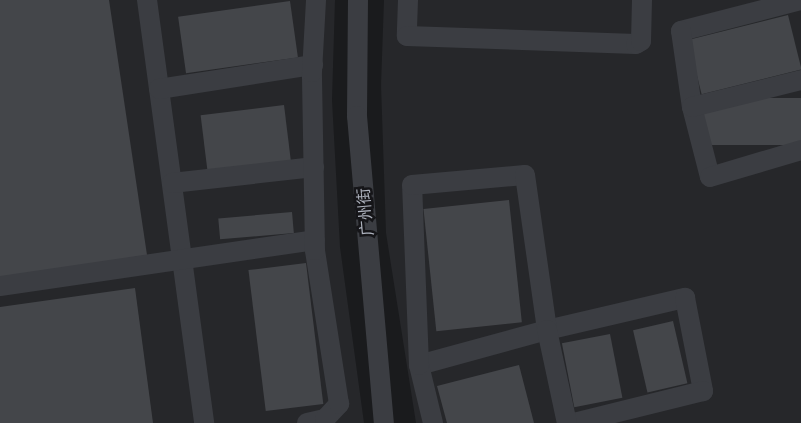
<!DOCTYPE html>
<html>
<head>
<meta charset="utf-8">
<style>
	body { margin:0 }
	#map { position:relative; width:801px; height:423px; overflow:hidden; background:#1a1b1d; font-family:"IBM Plex Sans","Noto Sans SC",sans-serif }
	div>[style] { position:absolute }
	.built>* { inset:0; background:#26272a }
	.building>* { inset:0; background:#44464a; transform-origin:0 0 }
	.minor>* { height:20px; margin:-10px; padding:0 10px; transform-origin:10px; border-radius:10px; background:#3b3d42 }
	span { translate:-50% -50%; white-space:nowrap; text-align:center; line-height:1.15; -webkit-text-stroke:5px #151518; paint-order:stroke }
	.street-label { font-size:16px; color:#adb2bd }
</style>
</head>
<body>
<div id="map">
	<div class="built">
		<div style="clip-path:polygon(0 0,335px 0,332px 100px,340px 247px,364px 423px,0 423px)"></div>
		<div style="clip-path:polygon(384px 0,801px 0,801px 423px,416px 423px,386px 233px,381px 85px)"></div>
	</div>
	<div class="building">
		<div style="clip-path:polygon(0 0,109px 0,147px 255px,0 278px)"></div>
		<div style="left:290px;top:1px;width:57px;height:113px;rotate:82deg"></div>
		<div style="left:788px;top:15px;width:56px;height:103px;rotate:76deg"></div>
		<div style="left:801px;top:98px;width:47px;height:97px;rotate:90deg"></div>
		<div style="left:284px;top:105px;width:56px;height:84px;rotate:83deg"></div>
		<div style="left:509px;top:200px;width:123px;height:86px;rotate:84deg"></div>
		<div style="left:292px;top:212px;width:21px;height:74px;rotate:85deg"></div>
		<div style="left:306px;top:263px;width:142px;height:58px;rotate:83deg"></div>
		<div style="clip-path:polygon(135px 288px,153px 423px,0 423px,0 307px)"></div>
		<div style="left:673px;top:321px;width:64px;height:41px;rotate:77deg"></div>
		<div style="left:610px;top:334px;width:65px;height:49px;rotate:79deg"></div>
		<div style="clip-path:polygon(519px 365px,534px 423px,447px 423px,437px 386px)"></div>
	</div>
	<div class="minor">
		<div style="left:147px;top:0;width:427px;rotate:82.3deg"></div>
		<div style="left:358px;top:0;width:116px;rotate:90.5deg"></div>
		<div style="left:357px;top:116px;width:308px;rotate:85deg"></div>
		<div style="left:408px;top:0;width:36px;rotate:92deg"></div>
		<div style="left:407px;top:36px;width:229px;rotate:2deg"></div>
		<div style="left:636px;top:44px;width:6px;rotate:-31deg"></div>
		<div style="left:641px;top:41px;width:41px;rotate:-88.6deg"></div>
		<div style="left:801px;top:0;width:124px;rotate:165.5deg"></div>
		<div style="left:681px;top:31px;width:77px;rotate:81.8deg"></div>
		<div style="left:692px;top:107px;width:72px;rotate:75.6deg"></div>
		<div style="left:710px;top:177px;width:95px;rotate:-16.5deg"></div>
		<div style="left:159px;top:89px;width:156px;rotate:-8.9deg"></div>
		<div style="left:692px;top:107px;width:112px;rotate:-13.9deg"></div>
		<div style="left:172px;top:183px;width:143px;rotate:-6.4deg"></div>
		<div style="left:0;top:286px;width:318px;rotate:-8.3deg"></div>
		<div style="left:419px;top:365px;width:133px;rotate:-15.3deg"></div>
		<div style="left:547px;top:330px;width:142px;rotate:-13.1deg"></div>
		<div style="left:685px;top:298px;width:95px;rotate:79deg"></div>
		<div style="left:703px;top:391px;width:133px;rotate:166.1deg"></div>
		<div style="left:307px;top:423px;width:18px;rotate:-13deg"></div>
		<div style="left:325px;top:419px;width:21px;rotate:-47deg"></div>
		<div style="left:339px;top:404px;width:156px;rotate:-98.9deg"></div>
		<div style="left:315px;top:250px;width:178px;rotate:-91deg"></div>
		<div style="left:312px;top:72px;width:72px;rotate:-86.8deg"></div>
		<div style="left:433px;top:423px;width:60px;rotate:-103.6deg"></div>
		<div style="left:419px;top:365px;width:180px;rotate:-92.2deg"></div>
		<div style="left:412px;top:185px;width:113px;rotate:-5.1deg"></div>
		<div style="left:525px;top:175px;width:157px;rotate:81.9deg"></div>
		<div style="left:547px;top:330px;width:95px;rotate:77.9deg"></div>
	</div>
	<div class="street-label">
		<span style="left:365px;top:212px;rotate:-95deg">广州街</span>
	</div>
</div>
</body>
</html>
